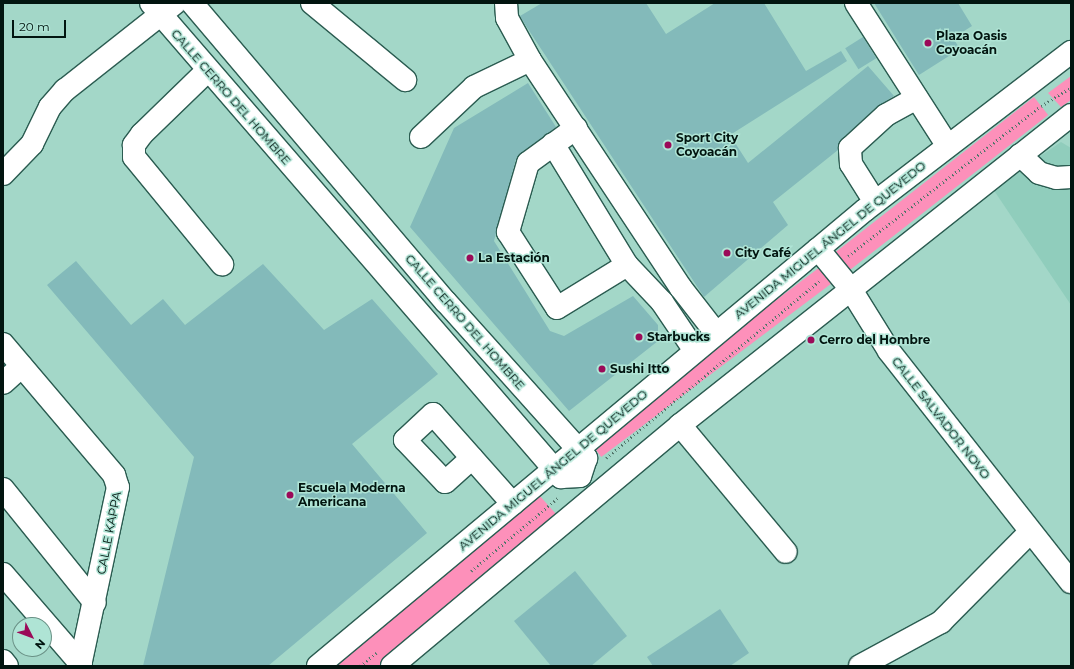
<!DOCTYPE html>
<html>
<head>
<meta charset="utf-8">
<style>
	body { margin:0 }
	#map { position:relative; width:1074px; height:669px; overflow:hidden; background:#a3d7c8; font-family:Montserrat,sans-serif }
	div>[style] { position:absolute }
	.built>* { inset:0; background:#90cdbc }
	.green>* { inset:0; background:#fd90ba; transform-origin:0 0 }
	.building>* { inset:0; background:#83baba; transform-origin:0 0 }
	.path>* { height:2.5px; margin-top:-1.25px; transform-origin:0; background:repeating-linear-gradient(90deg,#52756b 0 1px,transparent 0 4px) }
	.roads { filter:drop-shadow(1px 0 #2b5c51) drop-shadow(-1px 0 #2b5c51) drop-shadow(0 1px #2b5c51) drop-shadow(0 -1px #2b5c51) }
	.minor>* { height:22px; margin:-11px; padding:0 11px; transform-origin:11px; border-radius:11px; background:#fff }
	.major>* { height:22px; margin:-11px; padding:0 11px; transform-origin:11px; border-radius:11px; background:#fff }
	.dots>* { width:11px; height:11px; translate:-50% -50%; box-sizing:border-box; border:2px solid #afe4d5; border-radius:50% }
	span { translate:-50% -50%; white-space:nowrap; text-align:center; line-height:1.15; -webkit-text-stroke:3px #afe4d5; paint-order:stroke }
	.poi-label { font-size:12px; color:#021510; font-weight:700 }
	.left { translate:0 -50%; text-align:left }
	.street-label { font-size:12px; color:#021510 }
	.frame { position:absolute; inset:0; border:4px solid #021510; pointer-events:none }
	.north { position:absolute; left:12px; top:617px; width:40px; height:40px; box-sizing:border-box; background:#afe4d5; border:1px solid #6a9186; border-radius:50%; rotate:132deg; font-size:11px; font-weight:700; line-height:16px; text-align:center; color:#021510 }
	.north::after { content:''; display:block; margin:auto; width:14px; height:18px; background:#9b0a59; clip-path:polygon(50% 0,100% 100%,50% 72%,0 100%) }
	.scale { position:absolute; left:12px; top:20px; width:54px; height:18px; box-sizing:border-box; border:2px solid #021510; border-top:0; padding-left:5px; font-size:12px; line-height:14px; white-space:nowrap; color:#021510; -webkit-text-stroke:3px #afe4d5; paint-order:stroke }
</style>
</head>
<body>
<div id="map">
	<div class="built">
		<div style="clip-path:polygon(1061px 142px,1071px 148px,1071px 305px,993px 189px)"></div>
	</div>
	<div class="green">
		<div style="clip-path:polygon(1071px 76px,1071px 100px,1061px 107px,1048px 93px)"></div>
		<div style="left:1034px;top:97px;width:23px;height:252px;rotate:52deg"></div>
		<div style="left:824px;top:264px;width:20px;height:294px;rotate:53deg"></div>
		<div style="clip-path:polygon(539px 495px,556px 514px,379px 666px,336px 666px)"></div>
	</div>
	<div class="building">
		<div style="clip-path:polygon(542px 3px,646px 3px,666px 34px,715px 3px,764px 3px,806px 71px,841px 51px,847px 61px,730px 135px,748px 163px,868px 66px,894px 96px,878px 106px,842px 139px,838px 150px,773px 202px,788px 225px,704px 297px,526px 26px,520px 16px)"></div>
		<div style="clip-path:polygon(874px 3px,958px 3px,972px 26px,953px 38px,960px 49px,919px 75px)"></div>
		<div style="left:863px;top:37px;width:25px;height:21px;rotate:58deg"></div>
		<div style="clip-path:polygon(528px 83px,556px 127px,516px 159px,494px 241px,550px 331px,564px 336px,633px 296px,658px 325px,658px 341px,569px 411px,410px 227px,454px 128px)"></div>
		<div style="clip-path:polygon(76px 261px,131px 325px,163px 299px,185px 325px,263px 264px,324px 330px,372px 299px,438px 374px,352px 444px,427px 533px,268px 666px,143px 666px,194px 457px,47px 285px)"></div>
		<div style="clip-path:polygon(575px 571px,627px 636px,591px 666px,551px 666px,514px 621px)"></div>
		<div style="clip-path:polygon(720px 609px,749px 653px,730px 666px,653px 666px,647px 657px)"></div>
	</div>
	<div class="path">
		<div style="left:848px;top:256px;width:244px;rotate:-37.9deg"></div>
		<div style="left:1041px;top:106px;width:36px;rotate:-32deg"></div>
		<div style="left:606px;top:458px;width:277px;rotate:-39.7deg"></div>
		<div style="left:471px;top:571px;width:115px;rotate:-40.1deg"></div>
		<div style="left:360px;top:666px;width:21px;rotate:-39deg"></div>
	</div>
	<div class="roads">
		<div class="minor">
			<div style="left:151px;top:3px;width:627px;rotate:49.14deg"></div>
			<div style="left:561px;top:477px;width:19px;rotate:-3deg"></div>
			<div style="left:192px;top:3px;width:392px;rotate:49.7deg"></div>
			<div style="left:446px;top:302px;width:210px;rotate:48.1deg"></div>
			<div style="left:586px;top:458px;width:19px;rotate:108deg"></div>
			<div style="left:312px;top:3px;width:121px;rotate:39.6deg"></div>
			<div style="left:506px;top:3px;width:15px;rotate:86deg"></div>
			<div style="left:507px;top:18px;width:48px;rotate:61.3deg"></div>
			<div style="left:856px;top:3px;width:169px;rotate:57.3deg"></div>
			<div style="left:207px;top:71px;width:91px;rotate:135.9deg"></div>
			<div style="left:142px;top:134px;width:14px;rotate:126deg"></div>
			<div style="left:134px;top:145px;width:12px;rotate:90deg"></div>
			<div style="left:134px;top:157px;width:139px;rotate:50.6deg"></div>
			<div style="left:576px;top:128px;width:59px;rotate:143.9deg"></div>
			<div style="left:528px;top:163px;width:72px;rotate:106.2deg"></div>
			<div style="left:508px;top:232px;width:90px;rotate:57.2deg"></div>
			<div style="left:557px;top:308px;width:82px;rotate:-31.6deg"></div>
			<div style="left:421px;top:137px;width:73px;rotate:-43.3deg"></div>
			<div style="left:474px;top:87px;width:62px;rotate:-25.7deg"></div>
			<div style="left:530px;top:60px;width:273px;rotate:56.5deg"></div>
			<div style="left:681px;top:288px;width:57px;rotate:52.1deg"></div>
			<div style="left:553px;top:144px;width:142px;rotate:58.6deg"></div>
			<div style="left:627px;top:265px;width:51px;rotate:46.6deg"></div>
			<div style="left:662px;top:302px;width:59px;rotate:56deg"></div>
			<div style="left:1020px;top:155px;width:26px;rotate:43deg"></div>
			<div style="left:1039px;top:173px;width:18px;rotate:16deg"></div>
			<div style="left:1056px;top:178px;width:15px;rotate:-4deg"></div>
			<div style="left:3px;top:174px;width:42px;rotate:-46deg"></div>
			<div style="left:32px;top:144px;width:41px;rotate:-64.1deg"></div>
			<div style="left:50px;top:107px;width:23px;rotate:-49deg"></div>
			<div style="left:65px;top:90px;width:140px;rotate:-38.3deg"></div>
			<div style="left:875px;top:202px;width:45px;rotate:-122.3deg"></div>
			<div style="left:851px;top:164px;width:16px;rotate:-94deg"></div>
			<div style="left:850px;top:148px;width:49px;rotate:-42.5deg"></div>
			<div style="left:886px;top:115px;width:35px;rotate:-29deg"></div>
			<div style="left:818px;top:249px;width:50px;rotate:50.6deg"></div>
			<div style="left:850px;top:288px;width:74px;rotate:58.2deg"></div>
			<div style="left:889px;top:351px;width:294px;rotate:51.8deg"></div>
			<div style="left:3px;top:344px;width:172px;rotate:49.7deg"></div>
			<div style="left:114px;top:475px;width:13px;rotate:72deg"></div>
			<div style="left:118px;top:487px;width:183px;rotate:102deg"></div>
			<div style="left:3px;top:383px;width:25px;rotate:-42deg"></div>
			<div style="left:680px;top:425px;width:165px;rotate:50.2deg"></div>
			<div style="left:472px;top:458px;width:36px;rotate:138deg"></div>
			<div style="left:445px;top:482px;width:58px;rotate:-133.6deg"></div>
			<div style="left:405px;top:440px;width:38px;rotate:-43deg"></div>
			<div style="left:433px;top:414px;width:120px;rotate:48.4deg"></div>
			<div style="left:3px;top:489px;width:146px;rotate:51.1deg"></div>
			<div style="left:3px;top:574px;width:119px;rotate:49.1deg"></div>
			<div style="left:3px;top:661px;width:6px;rotate:51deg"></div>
			<div style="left:860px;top:666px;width:92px;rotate:-28.5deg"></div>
			<div style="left:941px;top:622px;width:127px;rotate:-45.3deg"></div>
		</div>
		<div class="major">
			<div style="left:318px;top:666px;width:712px;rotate:-39.82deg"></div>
			<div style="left:865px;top:210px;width:260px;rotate:-37.5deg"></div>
			<div style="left:392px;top:666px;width:376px;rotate:-39.9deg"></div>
			<div style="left:680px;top:425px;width:499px;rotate:-38.4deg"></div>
		</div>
	</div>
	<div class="dots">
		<div style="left:928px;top:43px;background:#9b0a59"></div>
		<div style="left:668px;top:145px;background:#9b0a59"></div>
		<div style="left:727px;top:253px;background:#9b0a59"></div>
		<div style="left:470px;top:258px;background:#9b0a59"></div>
		<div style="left:639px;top:337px;background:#9b0a59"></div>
		<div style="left:811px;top:340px;background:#9b0a59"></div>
		<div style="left:602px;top:369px;background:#9b0a59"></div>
		<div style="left:290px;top:495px;background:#9b0a59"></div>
	</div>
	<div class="poi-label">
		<span class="left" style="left:936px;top:43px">Plaza Oasis<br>Coyoacán</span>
		<span class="left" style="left:676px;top:145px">Sport City<br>Coyoacán</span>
		<span class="left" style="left:735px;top:253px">City Café</span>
		<span class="left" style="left:478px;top:258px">La Estación</span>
		<span class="left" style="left:647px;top:337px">Starbucks</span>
		<span class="left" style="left:819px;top:340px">Cerro del Hombre</span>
		<span class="left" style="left:610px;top:369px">Sushi Itto</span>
		<span class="left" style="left:298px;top:495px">Escuela Moderna<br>Americana</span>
	</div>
	<div class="street-label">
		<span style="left:231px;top:97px;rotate:49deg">CALLE CERRO DEL HOMBRE</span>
		<span style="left:830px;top:240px;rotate:-39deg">AVENIDA MIGUEL ÁNGEL DE QUEVEDO</span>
		<span style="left:465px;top:322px;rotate:49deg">CALLE CERRO DEL HOMBRE</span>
		<span style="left:941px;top:418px;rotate:52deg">CALLE SALVADOR NOVO</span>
		<span style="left:553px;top:470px;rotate:-40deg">AVENIDA MIGUEL ÁNGEL DE QUEVEDO</span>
		<span style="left:109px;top:533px;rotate:-79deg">CALLE KAPPA</span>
	</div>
	<div class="frame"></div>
	<div class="north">N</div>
	<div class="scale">20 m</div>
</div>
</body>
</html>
